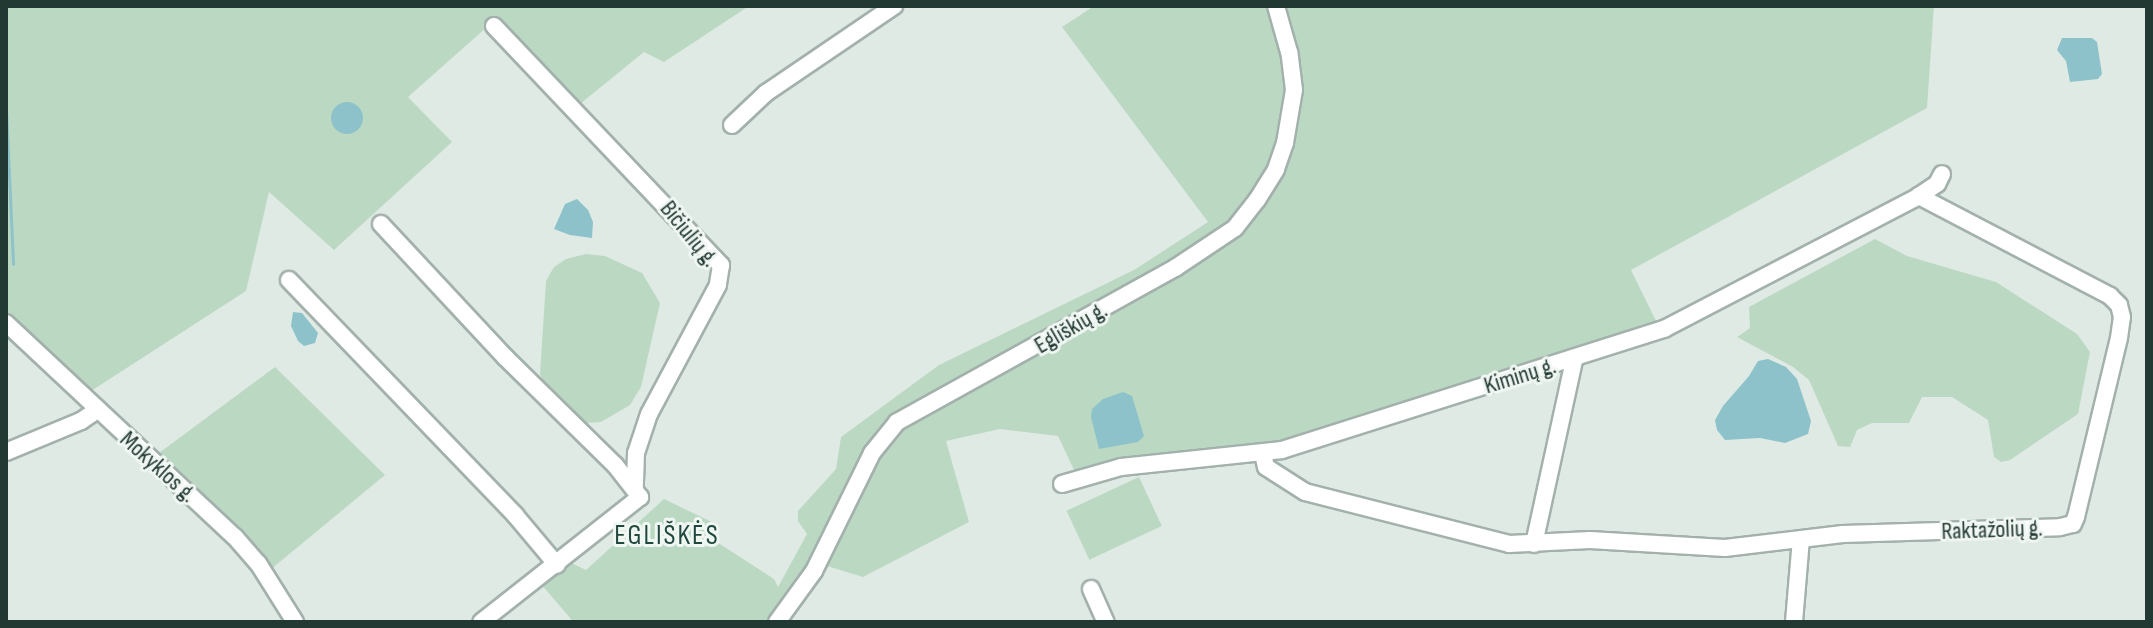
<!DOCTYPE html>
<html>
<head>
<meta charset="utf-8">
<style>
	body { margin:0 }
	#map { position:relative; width:2153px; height:628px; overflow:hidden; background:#e0eae5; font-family:"Sofia Sans Condensed",sans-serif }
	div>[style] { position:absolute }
	.green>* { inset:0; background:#bbd9c2; transform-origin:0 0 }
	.water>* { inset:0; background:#8dc2ca }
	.round { border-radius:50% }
	.stream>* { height:3px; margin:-1.5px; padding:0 1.5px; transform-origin:1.5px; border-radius:1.5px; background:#8dc2ca }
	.roads { filter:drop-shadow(2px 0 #a3b1ac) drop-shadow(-2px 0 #a3b1ac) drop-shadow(0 2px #a3b1ac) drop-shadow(0 -2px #a3b1ac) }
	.minor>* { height:16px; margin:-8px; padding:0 8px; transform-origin:8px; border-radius:8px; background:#fff }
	span { translate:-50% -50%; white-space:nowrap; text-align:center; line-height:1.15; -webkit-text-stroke:6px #f0f7f3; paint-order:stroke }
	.street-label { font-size:24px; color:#223832 }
	.quarter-label { font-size:28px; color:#20483e; letter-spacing:2px }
	.frame { position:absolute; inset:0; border:8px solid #223832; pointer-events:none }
</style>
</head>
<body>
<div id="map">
	<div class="green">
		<div style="clip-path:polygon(6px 6px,749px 6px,664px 62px,644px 52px,580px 104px,496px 19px,408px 97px,452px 142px,334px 250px,269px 192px,246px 291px,88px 393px,6px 313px)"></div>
		<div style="clip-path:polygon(1094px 6px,1270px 6px,1288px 82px,1283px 128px,1271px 163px,1240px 216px,1202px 244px,891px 422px,811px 563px,768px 622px,569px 622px,571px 619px,541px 584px,569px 562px,586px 570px,664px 499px,718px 525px,702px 547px,720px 544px,774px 579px,778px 587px,807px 534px,798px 521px,798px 511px,836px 469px,841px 437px,939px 365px,1134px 270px,1208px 222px,1062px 27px)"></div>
		<div style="clip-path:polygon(1280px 6px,1934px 6px,1927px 108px,1631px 270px,1659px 327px,1264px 447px,1075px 472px,1058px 436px,1000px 429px,946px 441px,969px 522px,863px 577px,827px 566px,876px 457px,897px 431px,962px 393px,1017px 366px,1170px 277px,1236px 235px,1252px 220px,1266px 200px,1296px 112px)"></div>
		<div style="clip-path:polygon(1875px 239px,1907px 256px,1996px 282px,2077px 334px,2090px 352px,2078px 414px,2010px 460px,2001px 462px,1994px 457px,1988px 420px,1952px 397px,1922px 397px,1909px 423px,1872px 423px,1857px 430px,1850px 447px,1838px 446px,1809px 380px,1793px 367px,1737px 337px,1750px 328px,1749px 307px)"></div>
		<div style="clip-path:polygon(586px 254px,605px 256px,642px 273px,660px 303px,641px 387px,630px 405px,601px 422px,584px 423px,572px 419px,547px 393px,540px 374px,546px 281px,554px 267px,566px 259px)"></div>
		<div style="clip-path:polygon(275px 367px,385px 475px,270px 570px,155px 456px)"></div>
		<div style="left:1139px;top:477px;width:54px;height:80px;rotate:65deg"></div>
	</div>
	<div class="water">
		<div style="clip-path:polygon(2062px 38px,2092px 38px,2097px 42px,2102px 74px,2098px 79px,2070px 82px,2066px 61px,2057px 50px)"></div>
		<div class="round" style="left:331px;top:102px;width:32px;height:32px"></div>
		<div style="clip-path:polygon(577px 199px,588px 210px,593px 222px,592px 238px,570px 235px,554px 229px,565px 204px)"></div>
		<div style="clip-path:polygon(293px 312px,302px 313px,318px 333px,315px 343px,304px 346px,298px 341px,291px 326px)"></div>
		<div style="clip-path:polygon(1768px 359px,1786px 367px,1797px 379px,1811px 421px,1808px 434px,1785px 443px,1760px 438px,1725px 440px,1717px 430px,1715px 420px,1723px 406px,1749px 376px,1758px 361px)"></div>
		<div style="clip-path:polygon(1123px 392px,1132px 396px,1144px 436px,1138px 442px,1099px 449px,1091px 417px,1092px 409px,1103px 399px)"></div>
	</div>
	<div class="stream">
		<div style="left:6px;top:109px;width:155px;rotate:87.4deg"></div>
	</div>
	<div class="roads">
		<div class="minor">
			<div style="left:494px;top:26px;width:330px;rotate:46.5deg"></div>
			<div style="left:721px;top:265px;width:20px;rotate:99deg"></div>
			<div style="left:718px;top:285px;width:146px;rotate:118.1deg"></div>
			<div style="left:649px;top:414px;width:41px;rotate:108.4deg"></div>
			<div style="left:636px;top:453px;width:35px;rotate:92deg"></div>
			<div style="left:732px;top:125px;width:47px;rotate:-43.3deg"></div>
			<div style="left:766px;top:93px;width:155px;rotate:-34.2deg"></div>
			<div style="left:381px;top:224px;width:182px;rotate:47deg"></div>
			<div style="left:505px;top:357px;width:154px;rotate:44.5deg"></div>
			<div style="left:615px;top:465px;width:41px;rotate:52deg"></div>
			<div style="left:640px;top:497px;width:202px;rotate:141.8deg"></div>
			<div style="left:289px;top:280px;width:326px;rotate:46.1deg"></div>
			<div style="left:515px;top:515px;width:65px;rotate:50deg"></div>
			<div style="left:6px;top:323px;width:313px;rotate:43.1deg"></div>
			<div style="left:235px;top:537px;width:35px;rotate:49deg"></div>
			<div style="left:258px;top:563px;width:70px;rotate:57.9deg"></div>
			<div style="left:6px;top:452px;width:81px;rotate:-22.5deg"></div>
			<div style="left:81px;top:421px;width:18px;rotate:-34deg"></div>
			<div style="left:1263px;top:454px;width:13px;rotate:77deg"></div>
			<div style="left:1266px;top:467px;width:46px;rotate:32.7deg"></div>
			<div style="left:1305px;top:492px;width:211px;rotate:14.3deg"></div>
			<div style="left:1509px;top:544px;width:81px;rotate:-2.8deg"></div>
			<div style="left:1590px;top:540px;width:135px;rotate:3.4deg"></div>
			<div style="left:1725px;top:548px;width:77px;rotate:-6.8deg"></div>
			<div style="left:1062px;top:484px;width:61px;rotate:-16.1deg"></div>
			<div style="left:1121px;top:467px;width:162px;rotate:-6deg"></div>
			<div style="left:1282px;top:450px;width:401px;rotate:-17.6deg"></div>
			<div style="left:1664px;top:329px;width:288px;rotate:-27.5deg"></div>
			<div style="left:1919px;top:196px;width:22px;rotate:-34deg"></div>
			<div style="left:1937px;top:184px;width:11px;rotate:-63deg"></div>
			<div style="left:1534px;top:544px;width:188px;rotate:-77.7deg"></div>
			<div style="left:1091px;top:589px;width:36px;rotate:66deg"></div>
			<div style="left:777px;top:622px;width:63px;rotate:-54deg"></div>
			<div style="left:814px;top:571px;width:131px;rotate:-63.8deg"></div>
			<div style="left:872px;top:453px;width:40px;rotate:-51deg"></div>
			<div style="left:897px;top:422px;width:318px;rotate:-29deg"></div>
			<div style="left:1175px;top:268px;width:72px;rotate:-33.7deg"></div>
			<div style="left:1235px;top:228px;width:36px;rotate:-52deg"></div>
			<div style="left:1257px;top:200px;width:36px;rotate:-58deg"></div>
			<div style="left:1276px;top:169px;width:28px;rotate:-71deg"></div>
			<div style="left:1285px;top:143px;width:54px;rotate:-80.4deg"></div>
			<div style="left:1294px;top:90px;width:38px;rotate:-97deg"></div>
			<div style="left:1289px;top:52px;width:48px;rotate:-105.8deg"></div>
			<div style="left:1794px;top:622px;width:83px;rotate:-85.2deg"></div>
			<div style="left:1801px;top:539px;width:42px;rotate:-6.8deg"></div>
			<div style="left:1843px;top:534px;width:217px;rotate:-1.8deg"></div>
			<div style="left:2060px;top:527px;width:13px;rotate:-13deg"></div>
			<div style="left:2073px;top:524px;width:8px;rotate:-67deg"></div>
			<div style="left:2076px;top:517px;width:184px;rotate:-76.5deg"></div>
			<div style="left:2119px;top:338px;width:21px;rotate:-82deg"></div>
			<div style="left:2122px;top:317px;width:12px;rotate:-104deg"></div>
			<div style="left:2119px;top:305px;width:13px;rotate:-135deg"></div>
			<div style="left:2110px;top:296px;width:216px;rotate:-152.4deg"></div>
		</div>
	</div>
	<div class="street-label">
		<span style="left:689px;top:234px;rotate:51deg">Bičiulių g.</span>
		<span style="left:1071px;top:328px;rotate:-30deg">Egliškių g.</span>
		<span style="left:1520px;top:376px;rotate:-17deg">Kiminų g.</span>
		<span style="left:158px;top:467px;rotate:42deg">Mokyklos g.</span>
		<span style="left:1992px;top:530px;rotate:-2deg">Raktažolių g.</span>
	</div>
	<div class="quarter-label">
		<span style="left:667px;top:536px">EGLIŠKĖS</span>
	</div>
	<div class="frame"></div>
</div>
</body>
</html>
